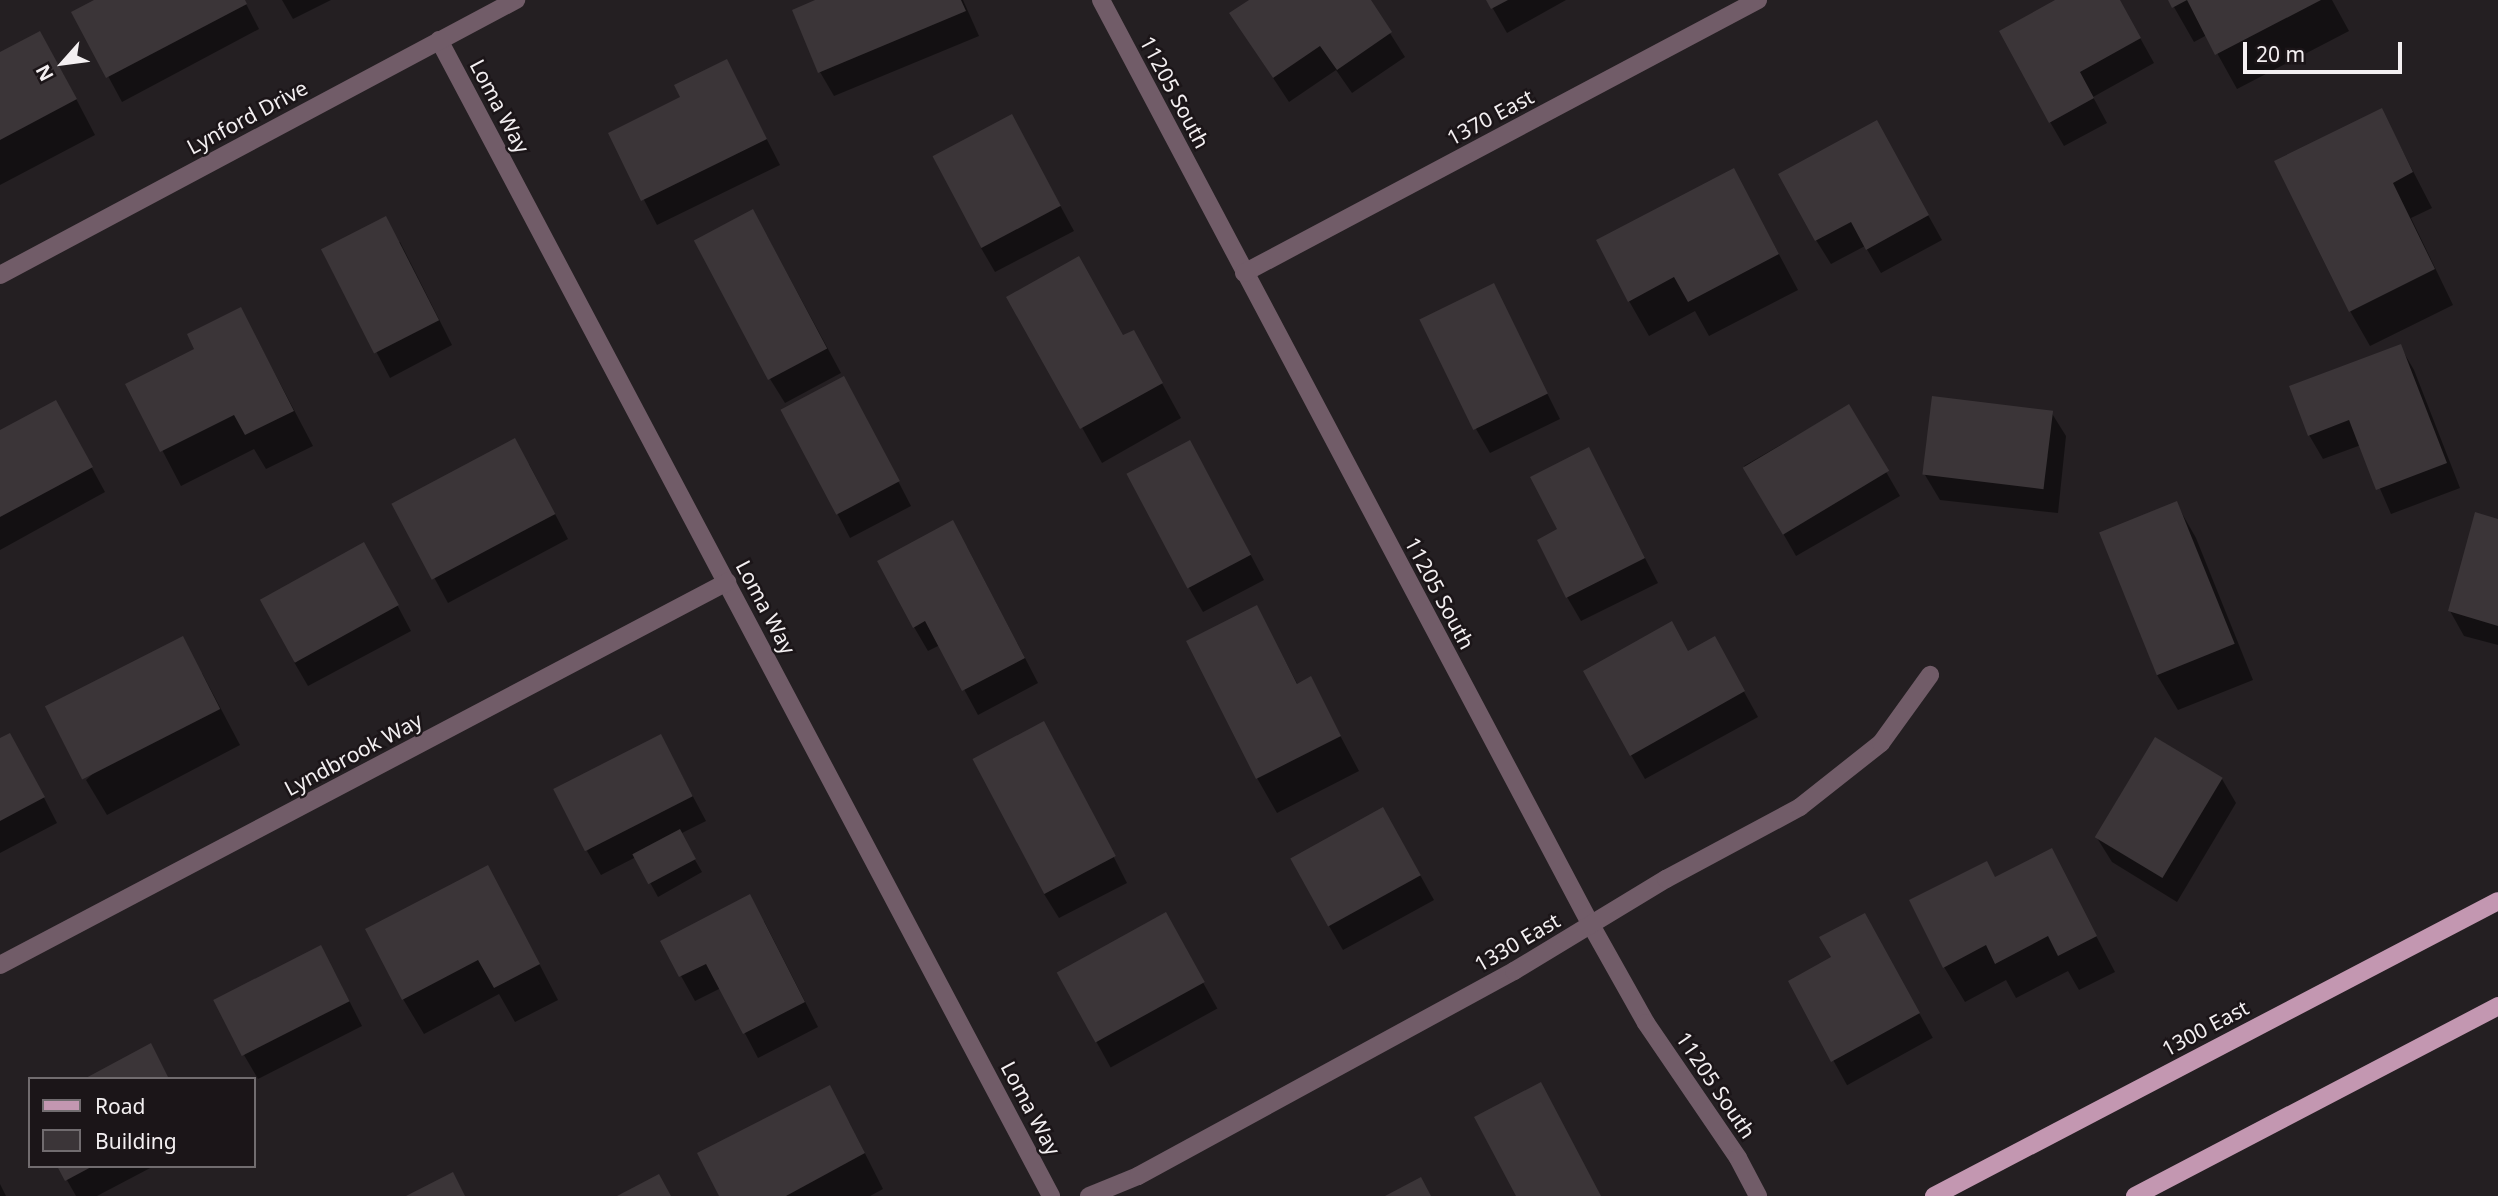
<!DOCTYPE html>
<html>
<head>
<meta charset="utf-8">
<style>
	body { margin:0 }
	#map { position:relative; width:2498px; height:1196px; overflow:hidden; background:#241f22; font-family:"Noto Sans",sans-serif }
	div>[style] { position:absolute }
	.shadow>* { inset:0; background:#0007; transform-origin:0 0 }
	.building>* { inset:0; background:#3b3538; transform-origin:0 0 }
	.minor>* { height:18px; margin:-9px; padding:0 9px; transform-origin:9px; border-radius:9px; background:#715c68 }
	.primary>* { height:18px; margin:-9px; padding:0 9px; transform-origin:9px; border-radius:9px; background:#c397b1 }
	span { translate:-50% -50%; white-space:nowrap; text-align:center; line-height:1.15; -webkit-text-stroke:5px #1b1518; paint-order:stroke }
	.street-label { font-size:21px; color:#f3eff1 }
	.legend { position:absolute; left:28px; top:1077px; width:228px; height:91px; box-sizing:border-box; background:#1b1518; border:2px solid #716c6f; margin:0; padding:9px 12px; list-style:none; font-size:21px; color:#f3eff1 }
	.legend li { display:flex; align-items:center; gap:14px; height:35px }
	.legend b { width:35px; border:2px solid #716c6f }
	.north { position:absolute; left:28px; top:28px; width:70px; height:70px; -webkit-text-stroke:5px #1b1518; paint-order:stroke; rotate:242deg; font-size:19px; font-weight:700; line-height:28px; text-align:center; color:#f3eff1 }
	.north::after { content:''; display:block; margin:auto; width:24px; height:32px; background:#f3eff1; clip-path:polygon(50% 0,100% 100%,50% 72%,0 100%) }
	.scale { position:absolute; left:2243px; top:42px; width:159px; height:32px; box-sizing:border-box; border:4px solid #f3eff1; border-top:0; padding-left:9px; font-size:21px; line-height:24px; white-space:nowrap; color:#f3eff1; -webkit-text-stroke:5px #1b1518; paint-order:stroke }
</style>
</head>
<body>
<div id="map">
	<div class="shadow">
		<div style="clip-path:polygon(98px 0,244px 0,259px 29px,122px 102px,74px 13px)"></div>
		<div style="clip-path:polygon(282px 0,331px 0,293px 19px)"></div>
		<div style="clip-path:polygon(819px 0,963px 0,979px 36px,834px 96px,820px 72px)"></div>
		<div style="clip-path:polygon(1252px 0,1369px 0,1405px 57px,1352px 93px,1336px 70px,1289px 102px,1231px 14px)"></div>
		<div style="clip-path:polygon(1488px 0,1566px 0,1507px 33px)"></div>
		<div style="clip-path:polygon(2059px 0,2119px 0,2154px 63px,2093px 97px,2107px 123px,2064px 146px,2050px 122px)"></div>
		<div style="clip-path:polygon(2170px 0,2332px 0,2349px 31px,2237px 89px,2207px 35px,2194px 42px)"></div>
		<div style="clip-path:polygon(0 54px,60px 68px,95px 135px,0 185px)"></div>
		<div style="clip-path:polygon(727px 62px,780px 165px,657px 225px,610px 134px,682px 98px)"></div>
		<div style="clip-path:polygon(2382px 111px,2432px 208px,2411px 218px,2453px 305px,2370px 346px,2350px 311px)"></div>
		<div style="clip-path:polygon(1025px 141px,1074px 231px,995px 272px,981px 248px)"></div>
		<div style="clip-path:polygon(1890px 147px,1942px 240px,1881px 273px,1865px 246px,1831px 264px,1816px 240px)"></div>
		<div style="clip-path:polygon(1734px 170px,1798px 290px,1709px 336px,1695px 311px,1649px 336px,1629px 301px)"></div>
		<div style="clip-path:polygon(767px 236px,841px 373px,785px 403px,770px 379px)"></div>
		<div style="clip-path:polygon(400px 242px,452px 345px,390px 378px,323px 250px)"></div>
		<div style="clip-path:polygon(1493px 285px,1560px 419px,1490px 453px,1476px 429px)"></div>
		<div style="clip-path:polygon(1009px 298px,1123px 337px,1153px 367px,1181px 418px,1102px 463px)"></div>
		<div style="clip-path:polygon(241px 309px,313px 446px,266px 469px,254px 449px,181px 486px,128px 385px,196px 350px)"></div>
		<div style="clip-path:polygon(2400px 346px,2414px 370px,2460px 488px,2391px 514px,2361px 445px,2323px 459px,2309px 435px)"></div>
		<div style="clip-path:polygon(857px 402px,911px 506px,850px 538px,783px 409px)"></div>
		<div style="left:1848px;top:406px;width:104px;height:120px;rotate:60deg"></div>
		<div style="clip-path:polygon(2051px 412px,2066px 436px,2058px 513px,1940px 500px,1925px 475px)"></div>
		<div style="clip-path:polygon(69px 426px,105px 492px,0 550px,0 432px)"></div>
		<div style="clip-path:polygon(1588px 449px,1658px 583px,1581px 621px,1567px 597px,1560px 530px)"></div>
		<div style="clip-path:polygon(529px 464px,568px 539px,448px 603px,394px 504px)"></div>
		<div style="clip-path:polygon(1204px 467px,1264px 580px,1203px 612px,1189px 588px)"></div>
		<div style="clip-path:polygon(2176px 503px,2196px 538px,2253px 680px,2178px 710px,2157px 675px,2102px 533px)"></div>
		<div style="clip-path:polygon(2498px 521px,2498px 645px,2464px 636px,2450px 611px)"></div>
		<div style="clip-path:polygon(967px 547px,1038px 683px,978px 715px,940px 645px,928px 651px,914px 627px)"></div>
		<div style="clip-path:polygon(378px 569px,411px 631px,308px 686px,294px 662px)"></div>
		<div style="clip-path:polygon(1256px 607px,1298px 685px,1310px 679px,1359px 771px,1277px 813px,1257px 778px)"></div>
		<div style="clip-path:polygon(1688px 653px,1728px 663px,1758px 717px,1645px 779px,1631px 755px)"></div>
		<div style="clip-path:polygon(202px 673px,240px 745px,107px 815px,86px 780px)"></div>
		<div style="clip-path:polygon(0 740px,24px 759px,57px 823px,0 853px)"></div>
		<div style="clip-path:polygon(1058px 748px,1127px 883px,1059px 918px,1044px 894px)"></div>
		<div style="clip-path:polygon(674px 761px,706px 821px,680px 834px,702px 872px,658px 897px,636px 857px,601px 875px,587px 851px)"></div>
		<div style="clip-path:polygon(2222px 779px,2236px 803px,2177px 902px,2112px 862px,2097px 838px)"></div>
		<div style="clip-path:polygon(1383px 809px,1434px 900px,1343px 950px,1329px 926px)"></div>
		<div style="clip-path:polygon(2051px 850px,2115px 972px,2079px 990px,2068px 971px,2016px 998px,2006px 980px,1965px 1002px,1944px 967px,1995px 879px)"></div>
		<div style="clip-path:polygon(507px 902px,558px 1000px,515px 1022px,499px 994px,424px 1034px,403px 999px)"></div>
		<div style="left:1165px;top:914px;width:108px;height:122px;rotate:61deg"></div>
		<div style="clip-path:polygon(764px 921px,818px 1027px,758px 1058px,721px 988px,695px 1001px,662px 942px)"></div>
		<div style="left:1878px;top:939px;width:113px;height:98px;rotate:61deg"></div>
		<div style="clip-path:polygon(334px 971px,362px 1026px,258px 1079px,244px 1055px)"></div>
		<div style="clip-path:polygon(849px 1122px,883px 1189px,870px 1196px,721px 1196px)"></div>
		<div style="clip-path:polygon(59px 1166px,154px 1166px,97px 1196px,76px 1196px)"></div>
		<div style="clip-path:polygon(0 1184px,6px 1196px,0 1196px)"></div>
	</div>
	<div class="building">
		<div style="clip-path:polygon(94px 0,245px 0,247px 4px,106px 78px,71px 12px)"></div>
		<div style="clip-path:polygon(815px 0,961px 0,966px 11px,818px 73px,792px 10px)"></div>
		<div style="clip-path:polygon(1249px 0,1371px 0,1392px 32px,1337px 70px,1320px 46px,1273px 78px,1229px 13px)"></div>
		<div style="clip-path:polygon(1486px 0,1508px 0,1491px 9px)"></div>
		<div style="clip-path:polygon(2055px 0,2120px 0,2141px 38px,2080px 72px,2094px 98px,2049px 123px,1999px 31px)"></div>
		<div style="clip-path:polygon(2168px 0,2321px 0,2215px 55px,2187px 0,2172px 8px)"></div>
		<div style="clip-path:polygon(40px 31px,77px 99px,0 140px,0 52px)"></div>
		<div style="clip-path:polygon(727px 59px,767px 139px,641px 201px,608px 133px,680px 97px,674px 85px)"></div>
		<div style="clip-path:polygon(2382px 108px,2413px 172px,2393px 183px,2435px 269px,2349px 312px,2274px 161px)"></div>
		<div style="left:1012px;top:114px;width:104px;height:90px;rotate:62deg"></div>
		<div style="clip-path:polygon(1877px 120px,1929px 215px,1866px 250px,1851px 222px,1815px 241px,1778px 174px)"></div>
		<div style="clip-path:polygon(1734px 168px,1779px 254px,1688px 302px,1674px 277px,1628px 302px,1596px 240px)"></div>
		<div style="left:753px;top:209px;width:158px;height:67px;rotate:62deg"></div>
		<div style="left:386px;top:216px;width:117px;height:73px;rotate:63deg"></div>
		<div style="clip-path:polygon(1079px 256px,1123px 335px,1134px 330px,1163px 383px,1080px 429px,1006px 297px)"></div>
		<div style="left:1494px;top:283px;width:123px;height:83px;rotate:64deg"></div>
		<div style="clip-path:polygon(241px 307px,294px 411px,245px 435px,234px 415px,160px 452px,125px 384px,194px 349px,187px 334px)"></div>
		<div style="clip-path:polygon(2401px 344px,2447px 463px,2376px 490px,2349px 420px,2308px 436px,2289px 386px)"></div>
		<div style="left:844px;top:376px;width:119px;height:72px;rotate:62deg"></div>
		<div style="left:1932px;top:396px;width:122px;height:79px;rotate:7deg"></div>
		<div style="clip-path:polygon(56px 400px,93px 467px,0 517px,0 430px)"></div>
		<div style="left:1849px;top:404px;width:78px;height:124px;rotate:59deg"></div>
		<div style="left:515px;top:438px;width:86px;height:140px;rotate:62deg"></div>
		<div style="left:1190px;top:440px;width:130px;height:72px;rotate:62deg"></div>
		<div style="clip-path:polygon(1589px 447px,1645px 558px,1566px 598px,1537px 540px,1557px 529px,1530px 477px)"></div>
		<div style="left:2177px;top:501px;width:154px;height:84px;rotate:68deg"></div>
		<div style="clip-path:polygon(2475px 512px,2498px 519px,2498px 626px,2448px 611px)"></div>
		<div style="clip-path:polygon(953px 520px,1025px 658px,962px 691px,925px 621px,913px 628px,877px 561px)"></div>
		<div style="left:364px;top:542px;width:72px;height:119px;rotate:61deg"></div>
		<div style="clip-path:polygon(1257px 605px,1297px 684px,1311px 676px,1341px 736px,1256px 779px,1186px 641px)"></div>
		<div style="clip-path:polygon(1672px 621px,1688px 651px,1715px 636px,1745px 691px,1630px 756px,1583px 671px)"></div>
		<div style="left:183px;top:636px;width:82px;height:155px;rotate:63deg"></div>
		<div style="left:1044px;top:721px;width:153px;height:81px;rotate:62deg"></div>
		<div style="clip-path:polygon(10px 733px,45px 797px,0 821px,0 738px)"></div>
		<div style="left:661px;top:734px;width:70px;height:121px;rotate:63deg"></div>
		<div style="left:2155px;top:737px;width:79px;height:117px;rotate:31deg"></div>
		<div style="left:1383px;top:807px;width:78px;height:106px;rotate:61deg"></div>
		<div style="left:680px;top:829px;width:34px;height:54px;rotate:62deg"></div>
		<div style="clip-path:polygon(2052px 848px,2097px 936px,2058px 956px,2048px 936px,1995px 964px,1986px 945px,1943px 968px,1909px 900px,1987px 861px,1995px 877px)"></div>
		<div style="clip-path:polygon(488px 865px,540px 964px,494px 988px,478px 960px,402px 1000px,365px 929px)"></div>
		<div style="clip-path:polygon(750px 894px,805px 1002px,743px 1034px,706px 964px,679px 977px,660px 941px)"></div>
		<div style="left:1166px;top:912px;width:80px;height:125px;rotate:61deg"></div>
		<div style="clip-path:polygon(1865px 913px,1920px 1013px,1831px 1062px,1788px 981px,1831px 957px,1819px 937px)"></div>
		<div style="left:321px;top:945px;width:63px;height:121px;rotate:63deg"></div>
		<div style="clip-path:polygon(151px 1043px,169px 1079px,84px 1079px)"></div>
		<div style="clip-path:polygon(1541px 1082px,1601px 1196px,1516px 1196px,1474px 1117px)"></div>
		<div style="clip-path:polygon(830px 1085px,865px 1153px,786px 1196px,719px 1196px,697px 1153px)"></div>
		<div style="clip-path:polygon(57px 1166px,93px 1166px,65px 1181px)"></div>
		<div style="clip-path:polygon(453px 1172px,465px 1196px,406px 1196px)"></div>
		<div style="clip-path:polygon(659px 1174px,671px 1196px,617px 1196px)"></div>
		<div style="clip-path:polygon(1421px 1177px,1431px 1196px,1385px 1196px)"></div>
	</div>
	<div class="minor">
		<div style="left:1101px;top:0;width:1047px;rotate:62.09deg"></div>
		<div style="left:1591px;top:925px;width:112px;rotate:60.7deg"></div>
		<div style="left:1646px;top:1023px;width:163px;rotate:55.7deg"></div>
		<div style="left:1738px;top:1158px;width:43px;rotate:62.2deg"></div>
		<div style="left:439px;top:40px;width:1308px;rotate:62.1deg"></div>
		<div style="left:1244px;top:273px;width:582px;rotate:-27.97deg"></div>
		<div style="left:0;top:275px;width:585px;rotate:-28.06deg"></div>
		<div style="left:0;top:965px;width:822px;rotate:-27.78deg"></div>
		<div style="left:1089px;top:1196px;width:53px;rotate:-22.2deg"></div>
		<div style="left:1138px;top:1176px;width:428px;rotate:-28.6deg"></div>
		<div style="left:1514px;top:971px;width:178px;rotate:-31.2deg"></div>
		<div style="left:1666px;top:879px;width:152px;rotate:-28.2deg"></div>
		<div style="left:1800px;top:807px;width:103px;rotate:-38.3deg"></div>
		<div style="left:1881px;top:743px;width:84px;rotate:-54.2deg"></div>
	</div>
	<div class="primary">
		<div style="left:1934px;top:1196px;width:636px;rotate:-27.61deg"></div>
		<div style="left:2135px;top:1196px;width:410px;rotate:-27.6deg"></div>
	</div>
	<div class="street-label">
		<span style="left:1175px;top:92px;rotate:62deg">11205 South</span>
		<span style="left:500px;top:106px;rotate:62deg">Loma Way</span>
		<span style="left:247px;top:117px;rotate:-28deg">Lynford Drive</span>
		<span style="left:1490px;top:117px;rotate:-28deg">1370 East</span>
		<span style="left:1440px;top:593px;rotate:62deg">11205 South</span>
		<span style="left:766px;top:607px;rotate:62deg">Loma Way</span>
		<span style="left:353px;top:754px;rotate:-28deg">Lyndbrook Way</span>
		<span style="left:1517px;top:942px;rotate:-30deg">1330 East</span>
		<span style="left:2205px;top:1028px;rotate:-28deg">1300 East</span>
		<span style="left:1716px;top:1085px;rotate:56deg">11205 South</span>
		<span style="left:1031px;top:1108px;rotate:62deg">Loma Way</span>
	</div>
	<ul class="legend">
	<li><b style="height:9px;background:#c397b1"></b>Road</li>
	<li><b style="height:19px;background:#3b3538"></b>Building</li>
	</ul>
	<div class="north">N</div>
	<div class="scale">20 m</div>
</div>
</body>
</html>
